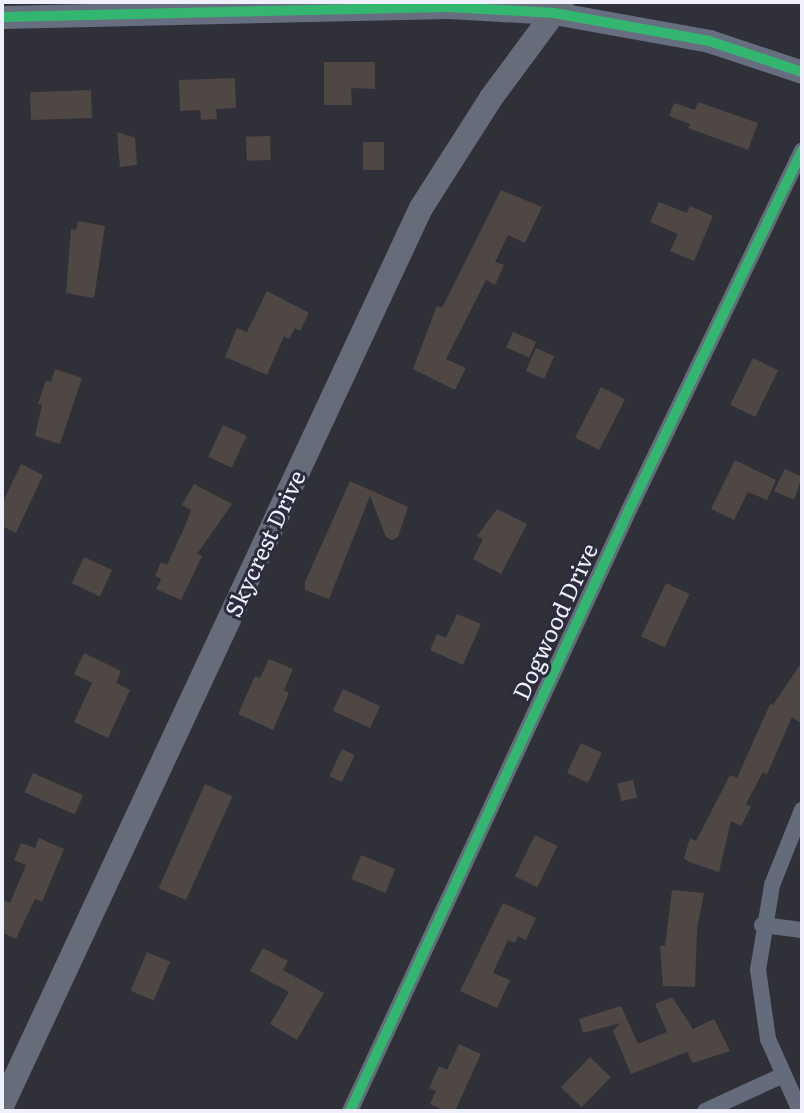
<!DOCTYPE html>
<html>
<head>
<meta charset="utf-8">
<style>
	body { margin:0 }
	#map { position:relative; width:804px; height:1113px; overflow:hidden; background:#303039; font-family:Literata,serif }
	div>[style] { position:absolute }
	.building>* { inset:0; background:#4e4744; transform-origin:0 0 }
	.street>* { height:16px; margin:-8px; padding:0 8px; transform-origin:8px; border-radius:8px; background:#646c7c }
	.secondary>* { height:23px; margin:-11.5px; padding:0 11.5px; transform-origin:11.5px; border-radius:11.5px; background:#666e80 }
	.primary>* { height:24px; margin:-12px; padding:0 12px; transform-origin:12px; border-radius:12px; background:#666c7a }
	.cycleway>* { height:10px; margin:-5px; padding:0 5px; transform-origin:5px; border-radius:5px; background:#33b770 }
	span { translate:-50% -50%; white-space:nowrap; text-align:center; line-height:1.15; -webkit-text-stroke:6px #2c2c3d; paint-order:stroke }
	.street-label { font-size:23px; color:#eff0fb }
	.frame { position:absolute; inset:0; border:4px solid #eff0fb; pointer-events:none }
</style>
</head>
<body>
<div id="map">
	<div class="building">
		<div style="clip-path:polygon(324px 62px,375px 62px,375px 89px,351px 88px,352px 105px,324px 105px)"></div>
		<div style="clip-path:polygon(235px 78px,236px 108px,216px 109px,217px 119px,201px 120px,200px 110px,180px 111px,179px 80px)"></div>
		<div style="left:91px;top:90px;width:28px;height:61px;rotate:88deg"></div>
		<div style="clip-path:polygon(698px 102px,758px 123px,748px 150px,688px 128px,690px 124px,669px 116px,674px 103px,695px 110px)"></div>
		<div style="clip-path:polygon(117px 132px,135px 138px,137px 165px,120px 167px)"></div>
		<div style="left:270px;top:136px;width:24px;height:24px;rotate:88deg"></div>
		<div style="left:363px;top:142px;width:21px;height:28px"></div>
		<div style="clip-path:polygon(501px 190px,542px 207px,525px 243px,508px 235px,495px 262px,504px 265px,495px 285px,486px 280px,446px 359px,466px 368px,455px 390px,413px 369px,437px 306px,442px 308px)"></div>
		<div style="clip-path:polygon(659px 202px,687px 213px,690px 206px,713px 216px,694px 261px,670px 251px,678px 234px,650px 222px)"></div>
		<div style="clip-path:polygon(78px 221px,105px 226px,94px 298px,66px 293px,71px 229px,76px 230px)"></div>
		<div style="clip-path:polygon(267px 291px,309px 313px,300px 331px,295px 328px,289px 339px,284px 336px,267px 375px,225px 357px,237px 328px,247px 332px)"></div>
		<div style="left:513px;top:332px;width:25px;height:17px;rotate:23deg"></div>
		<div style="left:536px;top:348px;width:20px;height:25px;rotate:24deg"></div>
		<div style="left:753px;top:358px;width:28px;height:52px;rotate:26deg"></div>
		<div style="clip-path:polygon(55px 369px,82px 378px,60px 444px,35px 436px,42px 405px,38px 404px,46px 380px,51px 382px)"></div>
		<div style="left:601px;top:387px;width:27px;height:57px;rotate:27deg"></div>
		<div style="left:223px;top:425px;width:26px;height:35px;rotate:25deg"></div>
		<div style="clip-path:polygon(735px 460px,776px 480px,767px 500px,748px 492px,734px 520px,711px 509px)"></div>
		<div style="clip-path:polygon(21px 464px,43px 475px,16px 533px,2px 526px,2px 504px)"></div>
		<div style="clip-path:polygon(785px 469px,802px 477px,794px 500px,774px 491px)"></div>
		<div style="clip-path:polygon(350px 481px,408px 507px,398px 537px,392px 540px,386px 537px,370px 496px,329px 599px,305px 590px,305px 582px)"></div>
		<div style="clip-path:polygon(194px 484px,232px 504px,197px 554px,202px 556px,181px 600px,156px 589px,161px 579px,155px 576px,161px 562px,167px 565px,185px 526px,191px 510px,182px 505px)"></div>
		<div style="clip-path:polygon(497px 509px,527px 524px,501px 574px,473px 559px,483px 539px,477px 536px)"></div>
		<div style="left:84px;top:557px;width:31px;height:29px;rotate:25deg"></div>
		<div style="left:666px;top:583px;width:26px;height:59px;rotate:25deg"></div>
		<div style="clip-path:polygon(457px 614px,481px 624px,463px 665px,430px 650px,437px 634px,446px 638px)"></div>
		<div style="clip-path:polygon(84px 653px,121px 671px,116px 683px,130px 690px,108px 738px,74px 722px,92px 683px,74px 674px)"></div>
		<div style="clip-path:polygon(269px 659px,293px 669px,284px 690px,289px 693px,273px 730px,238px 714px,255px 676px,260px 678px)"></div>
		<div style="clip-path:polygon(802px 662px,802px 724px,792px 717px,767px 774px,763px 772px,746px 804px,751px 807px,741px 826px,731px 821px,719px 872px,689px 862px,684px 858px,690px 838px,696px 841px,730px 775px,737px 778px,770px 704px,773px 705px)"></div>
		<div style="left:343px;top:689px;width:41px;height:24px;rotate:25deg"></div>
		<div style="left:581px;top:743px;width:23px;height:33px;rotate:25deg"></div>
		<div style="left:342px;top:749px;width:14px;height:30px;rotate:25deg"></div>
		<div style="left:33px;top:773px;width:55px;height:21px;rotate:24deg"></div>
		<div style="left:633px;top:780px;width:18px;height:16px;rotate:77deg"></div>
		<div style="left:205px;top:784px;width:30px;height:114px;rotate:24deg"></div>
		<div style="left:535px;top:835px;width:25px;height:46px;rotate:26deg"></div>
		<div style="clip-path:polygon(39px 838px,64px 849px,42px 902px,35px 899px,16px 939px,2px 932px,2px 899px,10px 903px,26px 865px,14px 860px,21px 843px,35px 848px)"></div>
		<div style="left:361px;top:855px;width:37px;height:26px;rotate:22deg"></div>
		<div style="clip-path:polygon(672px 890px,704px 893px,697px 929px,695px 987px,663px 986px,660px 946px,665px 946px)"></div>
		<div style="clip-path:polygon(503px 903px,536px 918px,526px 940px,518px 936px,515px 943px,508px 940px,493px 973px,510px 980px,497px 1008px,460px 991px)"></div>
		<div style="clip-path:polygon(263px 948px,288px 961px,283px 970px,324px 993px,297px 1040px,270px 1024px,289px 992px,250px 971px)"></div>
		<div style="left:147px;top:952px;width:25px;height:42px;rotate:23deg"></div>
		<div style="clip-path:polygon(672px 997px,693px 1029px,714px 1019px,730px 1051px,693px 1063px,687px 1052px,631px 1074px,613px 1031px,621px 1023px,583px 1033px,579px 1019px,621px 1006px,638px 1044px,667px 1032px,655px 1004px)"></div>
		<div style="clip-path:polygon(459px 1044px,481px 1054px,455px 1111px,445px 1111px,430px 1104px,436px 1091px,429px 1088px,439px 1066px,447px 1070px)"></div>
		<div style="left:590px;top:1057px;width:29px;height:42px;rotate:44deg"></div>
	</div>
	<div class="street">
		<div style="left:762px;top:925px;width:40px;rotate:7.1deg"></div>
		<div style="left:350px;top:1111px;width:663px;rotate:-65.1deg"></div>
		<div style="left:629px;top:510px;width:399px;rotate:-64.3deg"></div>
		<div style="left:705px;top:1111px;width:84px;rotate:-24.7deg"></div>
		<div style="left:800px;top:1111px;width:79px;rotate:-114deg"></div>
		<div style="left:768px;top:1039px;width:70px;rotate:-98.2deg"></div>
		<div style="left:758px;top:970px;width:86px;rotate:-80.6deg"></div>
		<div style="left:772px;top:885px;width:81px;rotate:-68.2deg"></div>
	</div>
	<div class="secondary">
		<div style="left:2px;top:17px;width:446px;rotate:-1.3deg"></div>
		<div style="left:448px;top:7px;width:106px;rotate:3.2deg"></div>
		<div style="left:554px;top:13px;width:158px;rotate:10.2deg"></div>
		<div style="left:709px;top:41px;width:98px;rotate:18.4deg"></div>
	</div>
	<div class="primary">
		<div style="left:2px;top:1106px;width:991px;rotate:-64.99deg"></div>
		<div style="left:421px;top:208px;width:130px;rotate:-57.5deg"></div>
		<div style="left:491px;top:98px;width:119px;rotate:-53.5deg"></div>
	</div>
	<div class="cycleway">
		<div style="left:2px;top:17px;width:446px;rotate:-1.3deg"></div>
		<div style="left:448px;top:7px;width:106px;rotate:3.2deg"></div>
		<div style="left:554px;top:13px;width:158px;rotate:10.2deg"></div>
		<div style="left:709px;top:41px;width:98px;rotate:18.4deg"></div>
		<div style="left:350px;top:1111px;width:663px;rotate:-65.1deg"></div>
		<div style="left:629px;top:510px;width:399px;rotate:-64.3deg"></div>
	</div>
	<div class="street-label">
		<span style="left:264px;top:543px;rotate:-65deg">Skycrest Drive</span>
		<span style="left:554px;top:621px;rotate:-65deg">Dogwood Drive</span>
	</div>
	<div class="frame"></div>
</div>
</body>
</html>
